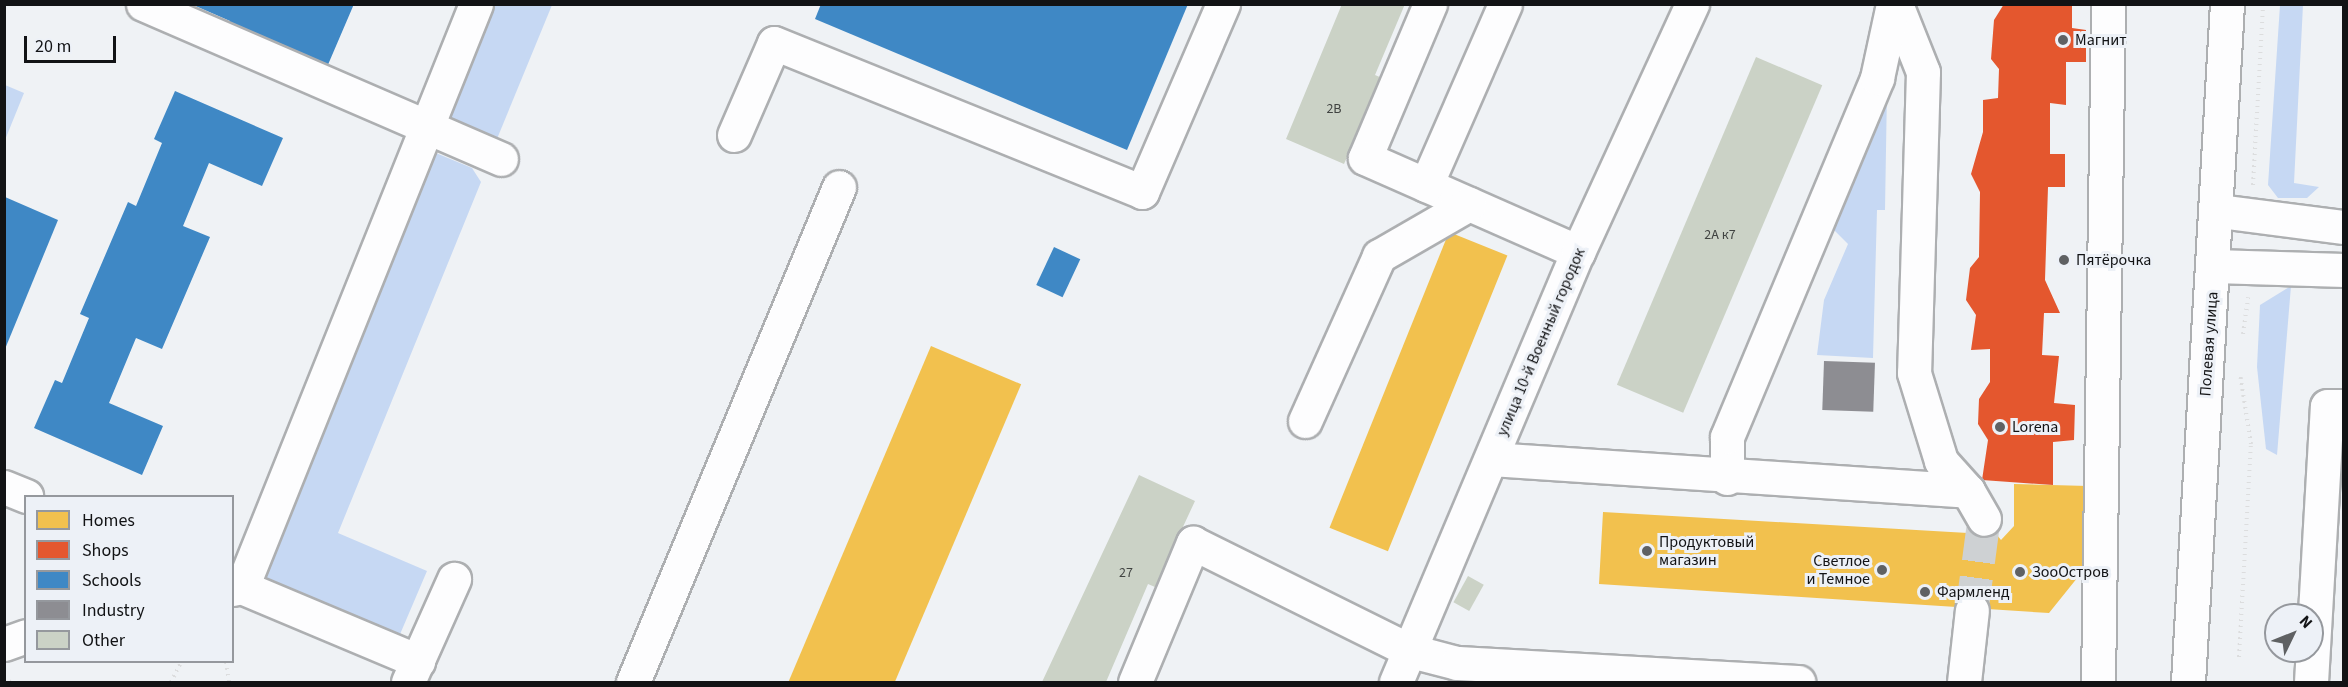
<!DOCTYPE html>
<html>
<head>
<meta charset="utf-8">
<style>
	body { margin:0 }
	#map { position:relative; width:2348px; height:687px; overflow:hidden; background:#eff2f5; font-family:"Source Sans 3",sans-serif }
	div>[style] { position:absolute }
	.green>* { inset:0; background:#c6d8f3 }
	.homes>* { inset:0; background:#f2c14e; transform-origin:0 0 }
	.shops>* { inset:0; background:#e4572e }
	.schools>* { inset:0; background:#3f88c5; transform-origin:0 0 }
	.industry>* { inset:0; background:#8d8d92; transform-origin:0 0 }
	.building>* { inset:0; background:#cbd2c6; transform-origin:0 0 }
	.minor-tunnel>* { height:33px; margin-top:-16.5px; transform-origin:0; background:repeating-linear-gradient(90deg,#ced1d3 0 33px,transparent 0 49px) }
	.path>* { height:4px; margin-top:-2px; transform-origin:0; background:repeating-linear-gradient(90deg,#dcddde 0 1.5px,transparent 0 6px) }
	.roads { filter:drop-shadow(2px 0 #adafb1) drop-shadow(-2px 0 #adafb1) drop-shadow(0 2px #adafb1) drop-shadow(0 -2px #adafb1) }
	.minor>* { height:33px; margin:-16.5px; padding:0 16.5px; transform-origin:16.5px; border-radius:16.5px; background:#fdfdfe }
	.dots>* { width:16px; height:16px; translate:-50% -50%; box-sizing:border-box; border:3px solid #edf1f7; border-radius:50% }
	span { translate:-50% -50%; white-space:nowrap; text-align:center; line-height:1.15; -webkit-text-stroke:6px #edf1f7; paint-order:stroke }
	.number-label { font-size:14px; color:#404341 }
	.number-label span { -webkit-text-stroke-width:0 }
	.poi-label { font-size:16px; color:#121315 }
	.left { translate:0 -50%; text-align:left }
	.right { translate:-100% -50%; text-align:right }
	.street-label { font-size:16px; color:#121315 }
	.frame { position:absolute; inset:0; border:6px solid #121315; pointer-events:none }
	.legend { position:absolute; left:24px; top:495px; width:210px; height:168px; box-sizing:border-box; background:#edf1f7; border:2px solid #95989d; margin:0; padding:8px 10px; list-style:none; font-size:18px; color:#121315 }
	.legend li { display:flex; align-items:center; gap:12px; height:30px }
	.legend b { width:30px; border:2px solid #95989d }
	.north { position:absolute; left:2264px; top:603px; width:60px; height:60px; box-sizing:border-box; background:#edf1f7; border:2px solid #95989d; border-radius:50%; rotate:47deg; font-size:16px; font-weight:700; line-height:24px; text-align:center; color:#121315 }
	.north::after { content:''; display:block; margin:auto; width:21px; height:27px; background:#5f6163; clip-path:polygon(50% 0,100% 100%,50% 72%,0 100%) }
	.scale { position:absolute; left:24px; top:36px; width:92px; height:27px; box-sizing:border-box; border:3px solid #121315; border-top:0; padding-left:8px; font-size:18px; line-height:21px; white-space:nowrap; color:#121315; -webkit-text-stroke:4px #edf1f7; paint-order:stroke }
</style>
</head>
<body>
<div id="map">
	<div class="green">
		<div style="clip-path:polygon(491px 5px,552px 5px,492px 151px,442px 121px)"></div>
		<div style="clip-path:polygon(2280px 5px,2303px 5px,2294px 183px,2319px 187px,2307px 198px,2278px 198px,2268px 185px)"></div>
		<div style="clip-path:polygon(5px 85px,24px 93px,5px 140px)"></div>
		<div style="clip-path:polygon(1887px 90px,1885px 210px,1877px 210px,1873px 358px,1817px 355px,1824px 300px,1848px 244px,1827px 223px)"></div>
		<div style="clip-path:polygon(431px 151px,472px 168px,481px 182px,338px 533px,427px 571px,395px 646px,259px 588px)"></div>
		<div style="clip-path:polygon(2291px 286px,2277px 455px,2266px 449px,2257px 367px,2260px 305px)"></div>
	</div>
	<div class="homes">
		<div style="left:1449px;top:232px;width:63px;height:319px;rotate:22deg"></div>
		<div style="left:931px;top:346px;width:98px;height:365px;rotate:23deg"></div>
		<div style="clip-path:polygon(2014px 484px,2088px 486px,2086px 567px,2049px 613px,1599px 584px,1603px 512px,1968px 533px,1968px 538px,1984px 519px,2001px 540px,2014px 526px)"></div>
	</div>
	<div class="shops">
		<div style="clip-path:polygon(2004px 4px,2072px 4px,2072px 28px,2086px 30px,2086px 62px,2066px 62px,2066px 105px,2050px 103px,2050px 154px,2065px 154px,2065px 187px,2048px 187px,2045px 280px,2060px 313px,2044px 313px,2042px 355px,2059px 356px,2054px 403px,2075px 405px,2074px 440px,2053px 442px,2053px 485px,1982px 480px,1988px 440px,1978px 424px,1979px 399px,1990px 382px,1990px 349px,1971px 350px,1976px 315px,1966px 300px,1970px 268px,1979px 257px,1980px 192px,1971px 174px,1983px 132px,1983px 100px,1998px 98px,1999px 69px,1991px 59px,1994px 20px)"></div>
	</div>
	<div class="schools">
		<div style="clip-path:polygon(191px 4px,354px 4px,324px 74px,225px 32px,230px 21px)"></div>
		<div style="clip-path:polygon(821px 4px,1188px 4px,1127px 150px,815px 19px)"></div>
		<div style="clip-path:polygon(175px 91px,283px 138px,262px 186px,209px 163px,183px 226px,210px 237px,162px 349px,136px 338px,109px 403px,163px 426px,142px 475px,34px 428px,55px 380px,62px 383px,89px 318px,80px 314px,128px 202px,136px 206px,162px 143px,154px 139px)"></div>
		<div style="clip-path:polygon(5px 197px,58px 220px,5px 349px)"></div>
		<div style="left:1054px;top:247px;width:29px;height:42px;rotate:25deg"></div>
	</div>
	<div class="industry">
		<div style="left:1824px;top:361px;width:51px;height:49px;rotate:2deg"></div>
	</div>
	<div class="building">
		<div style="clip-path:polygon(1342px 4px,1405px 4px,1375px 75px,1382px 78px,1344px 164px,1286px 139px)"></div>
		<div style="left:1756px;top:57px;width:72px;height:356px;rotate:23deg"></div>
		<div style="clip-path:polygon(1139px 475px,1195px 501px,1155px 587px,1148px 584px,1106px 682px,1042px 682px)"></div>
		<div style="left:1468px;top:576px;width:18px;height:30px;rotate:29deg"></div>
	</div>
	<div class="minor-tunnel">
		<div style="left:1972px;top:610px;width:92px;rotate:-82.5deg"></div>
	</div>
	<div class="path">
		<div style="left:2253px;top:185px;width:181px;rotate:-86.8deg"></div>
		<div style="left:2243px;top:334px;width:37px;rotate:-82deg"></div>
		<div style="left:2239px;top:657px;width:213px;rotate:-86.8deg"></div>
		<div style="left:2251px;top:444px;width:71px;rotate:-98.9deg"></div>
		<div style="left:226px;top:662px;width:20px;rotate:81deg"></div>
		<div style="left:4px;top:680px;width:7px;rotate:16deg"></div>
		<div style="left:171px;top:682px;width:22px;rotate:-63deg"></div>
	</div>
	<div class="roads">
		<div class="minor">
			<div style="left:143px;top:4px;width:390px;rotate:23.4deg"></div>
			<div style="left:1430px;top:4px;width:167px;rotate:112.9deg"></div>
			<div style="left:1365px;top:158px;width:233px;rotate:23.8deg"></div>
			<div style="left:1896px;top:4px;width:73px;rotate:68.3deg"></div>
			<div style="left:1923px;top:72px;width:301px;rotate:91.7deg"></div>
			<div style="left:1914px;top:373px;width:92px;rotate:72.9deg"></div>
			<div style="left:1941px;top:461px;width:40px;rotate:48deg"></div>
			<div style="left:734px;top:135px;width:100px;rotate:-66.5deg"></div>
			<div style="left:774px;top:43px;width:397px;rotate:22deg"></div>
			<div style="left:1142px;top:192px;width:205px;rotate:-66.7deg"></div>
			<div style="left:1426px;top:185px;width:197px;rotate:-66.4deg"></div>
			<div style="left:2219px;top:211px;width:126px;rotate:7.3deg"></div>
			<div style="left:2214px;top:266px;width:130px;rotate:1.8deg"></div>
			<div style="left:1305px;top:421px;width:181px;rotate:-65.8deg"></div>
			<div style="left:1379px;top:256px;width:104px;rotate:-30deg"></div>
			<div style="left:1491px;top:459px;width:478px;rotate:3.8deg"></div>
			<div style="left:1968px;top:491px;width:32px;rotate:60deg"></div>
			<div style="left:1727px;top:478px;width:41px;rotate:-90deg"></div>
			<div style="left:1727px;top:437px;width:389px;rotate:-67.3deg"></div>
			<div style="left:1877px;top:78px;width:76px;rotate:-77.8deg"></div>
			<div style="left:4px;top:487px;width:24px;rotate:22deg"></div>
			<div style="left:232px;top:583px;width:202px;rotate:22.8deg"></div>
			<div style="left:232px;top:589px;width:10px;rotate:-11deg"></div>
			<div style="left:242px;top:587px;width:628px;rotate:-68.13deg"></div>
			<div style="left:4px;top:644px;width:23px;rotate:-20deg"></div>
			<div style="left:408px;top:682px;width:113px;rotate:-65.9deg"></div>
			<div style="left:633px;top:682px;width:536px;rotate:-67.4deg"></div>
			<div style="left:1135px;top:682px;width:151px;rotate:-67.4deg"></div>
			<div style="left:1193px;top:543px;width:243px;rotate:26.4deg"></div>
			<div style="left:1411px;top:651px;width:48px;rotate:14.6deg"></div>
			<div style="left:1457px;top:663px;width:342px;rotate:3.2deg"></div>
			<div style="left:1396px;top:682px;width:467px;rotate:-67.1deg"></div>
			<div style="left:1578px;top:252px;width:273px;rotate:-65.3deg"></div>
			<div style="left:1964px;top:682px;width:72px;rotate:-83.7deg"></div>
			<div style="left:2098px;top:682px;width:678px;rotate:-89.15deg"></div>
			<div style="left:2188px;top:682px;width:679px;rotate:-86.71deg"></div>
			<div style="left:2311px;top:682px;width:276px;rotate:-86.7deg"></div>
			<div style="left:2327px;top:406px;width:17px"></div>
		</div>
	</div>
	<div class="dots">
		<div style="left:2063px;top:40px;background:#5f6163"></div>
		<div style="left:2064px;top:260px;background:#5f6163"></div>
		<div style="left:2000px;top:427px;background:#5f6163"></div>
		<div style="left:1647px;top:551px;background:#5f6163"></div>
		<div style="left:1882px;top:570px;background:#5f6163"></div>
		<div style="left:2020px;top:572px;background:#5f6163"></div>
		<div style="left:1925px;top:592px;background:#5f6163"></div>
	</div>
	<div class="number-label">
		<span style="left:1334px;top:109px">2В</span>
		<span style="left:1720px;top:235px">2А к7</span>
		<span style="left:1126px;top:573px">27</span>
	</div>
	<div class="poi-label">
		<span class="left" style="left:2075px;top:40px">Магнит</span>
		<span class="left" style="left:2076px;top:260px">Пятёрочка</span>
		<span class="left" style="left:2012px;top:427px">Lorena</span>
		<span class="left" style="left:1659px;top:551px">Продуктовый<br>магазин</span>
		<span class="right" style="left:1870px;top:570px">Светлое<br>и Темное</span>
		<span class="left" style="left:2032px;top:572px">ЗооОстров</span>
		<span class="left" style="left:1937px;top:592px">Фармленд</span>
	</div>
	<div class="street-label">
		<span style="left:1541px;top:342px;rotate:-67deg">улица 10-й Военный городок</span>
		<span style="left:2209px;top:344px;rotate:-86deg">Полевая улица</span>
	</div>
	<div class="frame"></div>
	<ul class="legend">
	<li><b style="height:16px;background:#f2c14e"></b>Homes</li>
	<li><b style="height:16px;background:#e4572e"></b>Shops</li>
	<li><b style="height:16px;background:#3f88c5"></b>Schools</li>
	<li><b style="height:16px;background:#8d8d92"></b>Industry</li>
	<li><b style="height:16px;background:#cbd2c6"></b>Other</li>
	</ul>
	<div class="north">N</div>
	<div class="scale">20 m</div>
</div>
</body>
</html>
